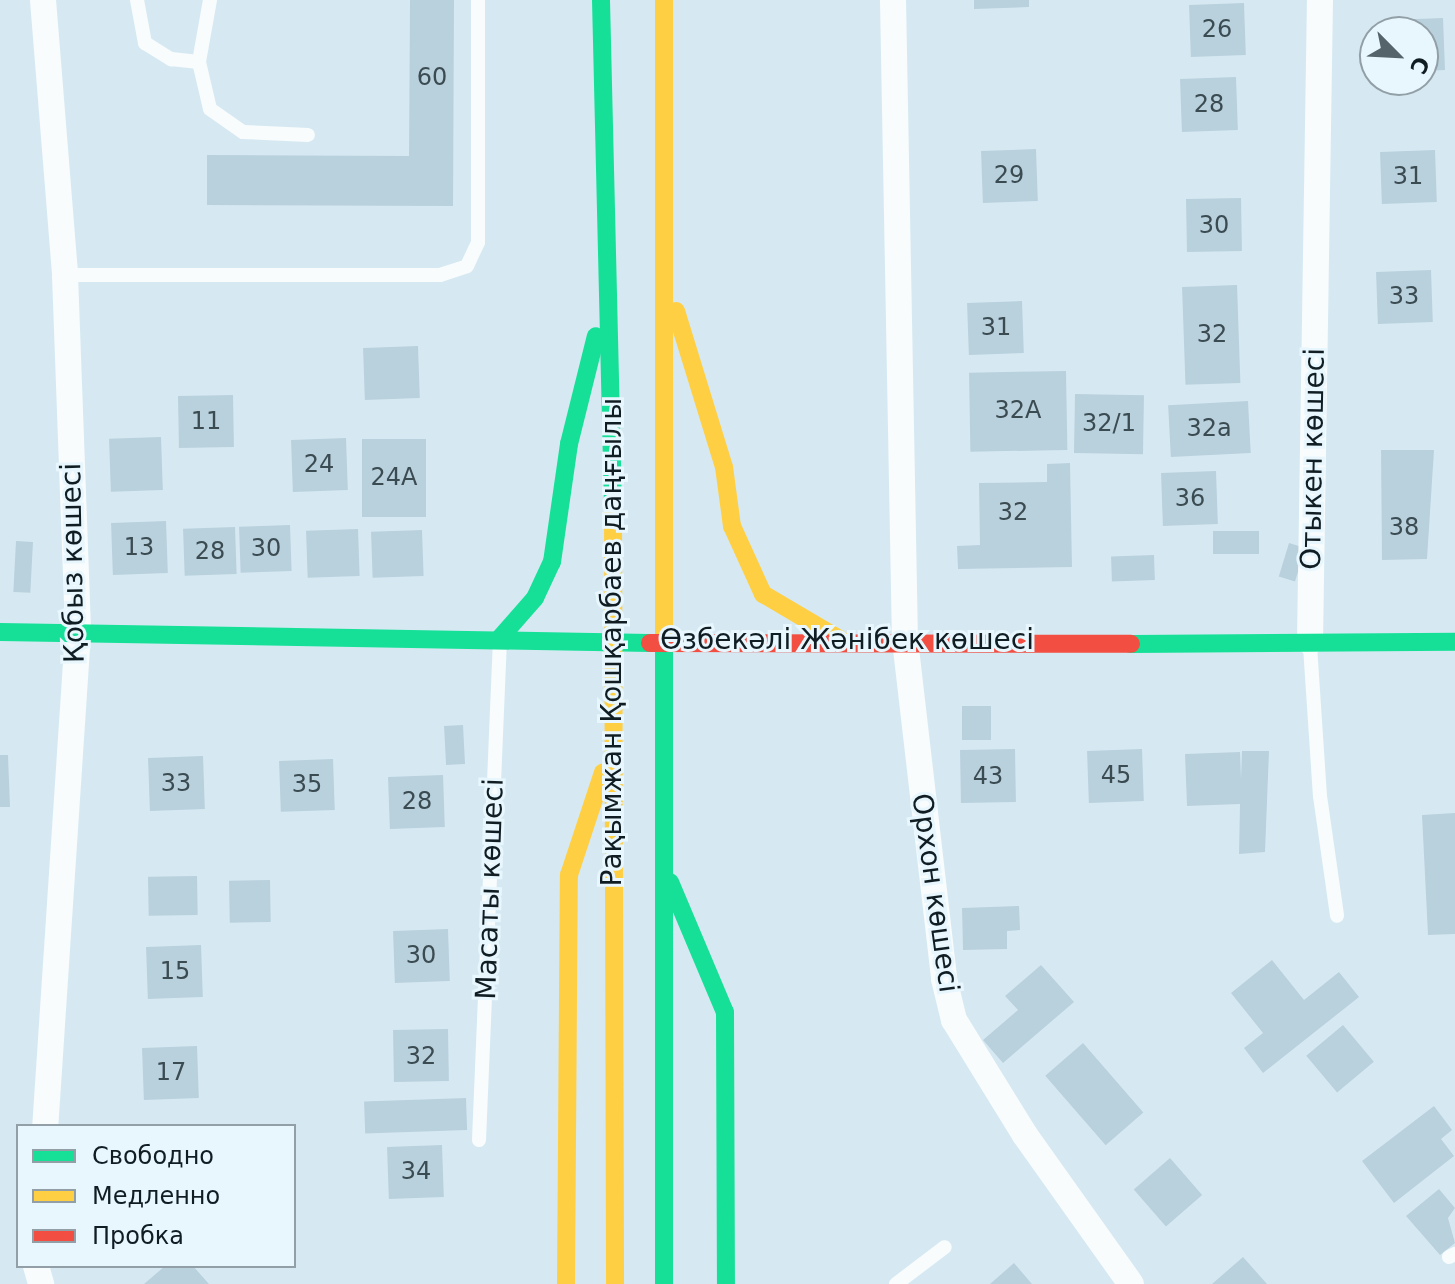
<!DOCTYPE html>
<html>
<head>
<meta charset="utf-8">
<style>
	body { margin:0 }
	#map { position:relative; width:1455px; height:1284px; overflow:hidden; background:#d6e9f2; font-family:"DejaVu Sans",sans-serif }
	div>[style] { position:absolute }
	.building>* { inset:0; background:#b9d1dd; transform-origin:0 0 }
	.lane>* { height:14px; margin:-7px; padding:0 7px; transform-origin:7px; border-radius:7px; background:#f9fcfd }
	.street>* { height:26px; margin:-13px; padding:0 13px; transform-origin:13px; border-radius:13px; background:#f9fcfd }
	.fast>* { height:18px; margin:-9px; padding:0 9px; transform-origin:9px; border-radius:9px; background:#16e098 }
	.slow>* { height:18px; margin:-9px; padding:0 9px; transform-origin:9px; border-radius:9px; background:#ffcf43 }
	.jam>* { height:18px; margin:-9px; padding:0 9px; transform-origin:9px; border-radius:9px; background:#f24e42 }
	span { translate:-50% -50%; white-space:nowrap; text-align:center; line-height:1.15; -webkit-text-stroke:6px #e8f6fd; paint-order:stroke }
	.number-label { font-size:24px; color:#3b4b52 }
	.number-label span { -webkit-text-stroke-width:0 }
	.street-label { font-size:28px; color:#101d23 }
	.legend { position:absolute; left:16px; top:1124px; width:280px; height:144px; box-sizing:border-box; background:#e8f6fd; border:2px solid #929fa6; margin:0; padding:10px 14px; list-style:none; font-size:24px; color:#101d23 }
	.legend li { display:flex; align-items:center; gap:16px; height:40px }
	.legend b { width:40px; border:2px solid #929fa6 }
	.north { position:absolute; left:1359px; top:16px; width:80px; height:80px; box-sizing:border-box; background:#e8f6fd; border:2px solid #929fa6; border-radius:50%; rotate:114deg; font-size:22px; font-weight:700; line-height:32px; text-align:center; color:#101d23 }
	.north::after { content:''; display:block; margin:auto; width:28px; height:36px; background:#55646b; clip-path:polygon(50% 0,100% 100%,50% 72%,0 100%) }
</style>
</head>
<body>
<div id="map">
	<div class="building">
		<div style="clip-path:polygon(410px 0,454px 0,453px 206px,207px 205px,207px 155px,409px 156px)"></div>
		<div style="clip-path:polygon(974px 0,1029px 0,1029px 7px,974px 9px)"></div>
		<div style="left:1244px;top:3px;width:52px;height:55px;rotate:88deg"></div>
		<div style="clip-path:polygon(1443px 18px,1445px 70px,1423px 71px,1423px 32px,1388px 32px,1388px 20px)"></div>
		<div style="left:1236px;top:77px;width:53px;height:56px;rotate:88deg"></div>
		<div style="left:1036px;top:149px;width:52px;height:55px;rotate:88deg"></div>
		<div style="left:1435px;top:150px;width:52px;height:55px;rotate:88deg"></div>
		<div style="left:1241px;top:198px;width:53px;height:55px;rotate:89deg"></div>
		<div style="left:1431px;top:270px;width:52px;height:55px;rotate:88deg"></div>
		<div style="left:1237px;top:285px;width:98px;height:55px;rotate:88deg"></div>
		<div style="left:1022px;top:301px;width:52px;height:55px;rotate:88deg"></div>
		<div style="left:418px;top:346px;width:52px;height:55px;rotate:88deg"></div>
		<div style="left:1066px;top:371px;width:79px;height:97px;rotate:89deg"></div>
		<div style="left:1075px;top:394px;width:69px;height:59px;rotate:1deg"></div>
		<div style="left:233px;top:395px;width:52px;height:55px;rotate:89deg"></div>
		<div style="left:1248px;top:401px;width:52px;height:80px;rotate:87deg"></div>
		<div style="left:161px;top:437px;width:53px;height:52px;rotate:88deg"></div>
		<div style="left:346px;top:438px;width:52px;height:55px;rotate:88deg"></div>
		<div style="left:362px;top:439px;width:64px;height:78px"></div>
		<div style="clip-path:polygon(1381px 450px,1434px 450px,1427px 559px,1382px 560px)"></div>
		<div style="clip-path:polygon(1070px 463px,1072px 567px,958px 569px,957px 546px,980px 545px,979px 483px,1047px 482px,1047px 464px)"></div>
		<div style="left:1216px;top:471px;width:53px;height:55px;rotate:88deg"></div>
		<div style="left:166px;top:521px;width:52px;height:55px;rotate:88deg"></div>
		<div style="left:290px;top:525px;width:46px;height:51px;rotate:88deg"></div>
		<div style="left:235px;top:527px;width:47px;height:52px;rotate:88deg"></div>
		<div style="left:358px;top:529px;width:47px;height:52px;rotate:88deg"></div>
		<div style="left:422px;top:530px;width:46px;height:51px;rotate:88deg"></div>
		<div style="left:1213px;top:531px;width:46px;height:23px"></div>
		<div style="left:16px;top:541px;width:17px;height:51px;rotate:3deg"></div>
		<div style="left:1289px;top:543px;width:17px;height:35px;rotate:17deg"></div>
		<div style="left:1154px;top:555px;width:25px;height:43px;rotate:88deg"></div>
		<div style="left:991px;top:706px;width:34px;height:29px;rotate:90deg"></div>
		<div style="left:463px;top:725px;width:39px;height:19px;rotate:87deg"></div>
		<div style="left:1015px;top:749px;width:53px;height:55px;rotate:89deg"></div>
		<div style="left:1142px;top:749px;width:52px;height:55px;rotate:88deg"></div>
		<div style="clip-path:polygon(1242px 751px,1269px 751px,1265px 852px,1239px 854px,1240px 804px,1187px 806px,1185px 754px,1240px 752px,1241px 779px)"></div>
		<div style="clip-path:polygon(0 755px,8px 755px,10px 807px,0 807px)"></div>
		<div style="left:203px;top:756px;width:53px;height:55px;rotate:88deg"></div>
		<div style="left:333px;top:759px;width:51px;height:54px;rotate:88deg"></div>
		<div style="left:443px;top:775px;width:52px;height:55px;rotate:88deg"></div>
		<div style="clip-path:polygon(1455px 813px,1455px 934px,1428px 935px,1422px 815px)"></div>
		<div style="left:197px;top:876px;width:39px;height:49px;rotate:89deg"></div>
		<div style="left:270px;top:880px;width:42px;height:41px;rotate:89deg"></div>
		<div style="clip-path:polygon(1019px 906px,1020px 930px,1007px 931px,1007px 949px,963px 950px,962px 908px)"></div>
		<div style="left:448px;top:929px;width:52px;height:55px;rotate:88deg"></div>
		<div style="left:201px;top:945px;width:52px;height:55px;rotate:88deg"></div>
		<div style="clip-path:polygon(1272px 960px,1304px 1000px,1339px 972px,1359px 997px,1263px 1073px,1244px 1048px,1263px 1033px,1231px 993px)"></div>
		<div style="clip-path:polygon(1041px 965px,1074px 1002px,1003px 1063px,983px 1040px,1018px 1010px,1005px 996px)"></div>
		<div style="left:1343px;top:1025px;width:48px;height:48px;rotate:50deg"></div>
		<div style="left:448px;top:1029px;width:52px;height:55px;rotate:89deg"></div>
		<div style="left:1083px;top:1043px;width:92px;height:50px;rotate:49deg"></div>
		<div style="left:197px;top:1046px;width:52px;height:55px;rotate:88deg"></div>
		<div style="left:466px;top:1098px;width:32px;height:102px;rotate:88deg"></div>
		<div style="clip-path:polygon(1434px 1106px,1452px 1130px,1441px 1139px,1454px 1156px,1394px 1203px,1362px 1161px)"></div>
		<div style="left:442px;top:1145px;width:52px;height:55px;rotate:88deg"></div>
		<div style="left:1170px;top:1158px;width:49px;height:48px;rotate:49deg"></div>
		<div style="clip-path:polygon(1439px 1189px,1455px 1208px,1448px 1218px,1455px 1243px,1440px 1255px,1406px 1216px)"></div>
		<div style="clip-path:polygon(1243px 1257px,1267px 1284px,1212px 1284px)"></div>
		<div style="clip-path:polygon(1014px 1263px,1032px 1284px,990px 1284px)"></div>
		<div style="clip-path:polygon(165px 1266px,193px 1266px,209px 1284px,144px 1284px)"></div>
	</div>
	<div class="lane">
		<div style="left:137px;top:0;width:44px;rotate:79.5deg"></div>
		<div style="left:145px;top:43px;width:31px;rotate:32deg"></div>
		<div style="left:171px;top:59px;width:28px;rotate:6deg"></div>
		<div style="left:210px;top:0;width:63px;rotate:100.1deg"></div>
		<div style="left:199px;top:62px;width:48px;rotate:76.8deg"></div>
		<div style="left:210px;top:109px;width:40px;rotate:34.9deg"></div>
		<div style="left:243px;top:132px;width:65px;rotate:2.6deg"></div>
		<div style="left:65px;top:275px;width:375px"></div>
		<div style="left:440px;top:275px;width:28px;rotate:-18deg"></div>
		<div style="left:467px;top:266px;width:26px;rotate:-65deg"></div>
		<div style="left:478px;top:242px;width:242px;rotate:-90deg"></div>
		<div style="left:1310px;top:646px;width:150px;rotate:86.2deg"></div>
		<div style="left:1320px;top:796px;width:121px;rotate:81.9deg"></div>
		<div style="left:479px;top:1140px;width:497px;rotate:-87.6deg"></div>
		<div style="left:1449px;top:1257px;width:7px;rotate:-27deg"></div>
		<div style="left:896px;top:1284px;width:61px;rotate:-37.1deg"></div>
	</div>
	<div class="street">
		<div style="left:43px;top:0;width:276px;rotate:85.4deg"></div>
		<div style="left:65px;top:275px;width:358px;rotate:87.9deg"></div>
		<div style="left:78px;top:633px;width:494px;rotate:93.8deg"></div>
		<div style="left:893px;top:0;width:640px;rotate:88.93deg"></div>
		<div style="left:905px;top:640px;width:341px;rotate:83.4deg"></div>
		<div style="left:944px;top:979px;width:42px;rotate:76.3deg"></div>
		<div style="left:954px;top:1020px;width:135px;rotate:58.3deg"></div>
		<div style="left:1025px;top:1135px;width:183px;rotate:54.6deg"></div>
		<div style="left:1310px;top:642px;width:642px;rotate:-89.11deg"></div>
		<div style="left:36px;top:1266px;width:19px;rotate:74deg"></div>
	</div>
	<div class="fast">
		<div style="left:601px;top:0;width:505px;rotate:88.64deg"></div>
		<div style="left:0;top:632px;width:650px;rotate:0.97deg"></div>
		<div style="left:500px;top:638px;width:53px;rotate:-48.8deg"></div>
		<div style="left:535px;top:598px;width:40px;rotate:-65deg"></div>
		<div style="left:552px;top:562px;width:119px;rotate:-81.8deg"></div>
		<div style="left:569px;top:444px;width:111px;rotate:-76deg"></div>
		<div style="left:664px;top:641px;width:643px;rotate:90deg"></div>
		<div style="left:1131px;top:644px;width:324px;rotate:-0.4deg"></div>
		<div style="left:670px;top:882px;width:141px;rotate:67.1deg"></div>
		<div style="left:725px;top:1012px;width:272px;rotate:89.8deg"></div>
	</div>
	<div class="slow">
		<div style="left:664px;top:0;width:641px;rotate:90deg"></div>
		<div style="left:676px;top:311px;width:163px;rotate:72.9deg"></div>
		<div style="left:724px;top:467px;width:60px;rotate:82.3deg"></div>
		<div style="left:732px;top:526px;width:75px;rotate:65.5deg"></div>
		<div style="left:763px;top:594px;width:96px;rotate:30.6deg"></div>
		<div style="left:613px;top:505px;width:779px;rotate:89.85deg"></div>
		<div style="left:566px;top:1284px;width:409px;rotate:-89.6deg"></div>
		<div style="left:569px;top:875px;width:108px;rotate:-71.7deg"></div>
	</div>
	<div class="jam">
		<div style="left:650px;top:643px;width:481px;rotate:0.1deg"></div>
	</div>
	<div class="number-label">
		<span style="left:1217px;top:30px">26</span>
		<span style="left:432px;top:78px">60</span>
		<span style="left:1209px;top:105px">28</span>
		<span style="left:1009px;top:176px">29</span>
		<span style="left:1408px;top:177px">31</span>
		<span style="left:1214px;top:226px">30</span>
		<span style="left:1404px;top:297px">33</span>
		<span style="left:996px;top:328px">31</span>
		<span style="left:1212px;top:335px">32</span>
		<span style="left:1018px;top:411px">32А</span>
		<span style="left:206px;top:422px">11</span>
		<span style="left:1109px;top:424px">32/1</span>
		<span style="left:1209px;top:429px">32а</span>
		<span style="left:319px;top:465px">24</span>
		<span style="left:394px;top:478px">24А</span>
		<span style="left:1190px;top:499px">36</span>
		<span style="left:1013px;top:513px">32</span>
		<span style="left:1404px;top:528px">38</span>
		<span style="left:139px;top:548px">13</span>
		<span style="left:266px;top:549px">30</span>
		<span style="left:210px;top:552px">28</span>
		<span style="left:1116px;top:776px">45</span>
		<span style="left:988px;top:777px">43</span>
		<span style="left:176px;top:784px">33</span>
		<span style="left:307px;top:785px">35</span>
		<span style="left:417px;top:802px">28</span>
		<span style="left:421px;top:956px">30</span>
		<span style="left:175px;top:972px">15</span>
		<span style="left:421px;top:1057px">32</span>
		<span style="left:171px;top:1073px">17</span>
		<span style="left:416px;top:1172px">34</span>
	</div>
	<div class="street-label">
		<span style="left:1313px;top:459px;rotate:-89deg">Отыкен көшесі</span>
		<span style="left:73px;top:563px;rotate:-91deg">Қобыз көшесі</span>
		<span style="left:847px;top:640px">Өзбекәлі Жәнібек көшесі</span>
		<span style="left:612px;top:642px;rotate:-90deg">Рақымжан Қошқарбаев даңғылы</span>
		<span style="left:490px;top:889px;rotate:-88deg">Масаты көшесі</span>
		<span style="left:935px;top:893px;rotate:82deg">Орхон көшесі</span>
	</div>
	<ul class="legend">
	<li><b style="height:10px;background:#16e098"></b>Свободно</li>
	<li><b style="height:10px;background:#ffcf43"></b>Медленно</li>
	<li><b style="height:10px;background:#f24e42"></b>Пробка</li>
	</ul>
	<div class="north">С</div>
</div>
</body>
</html>
